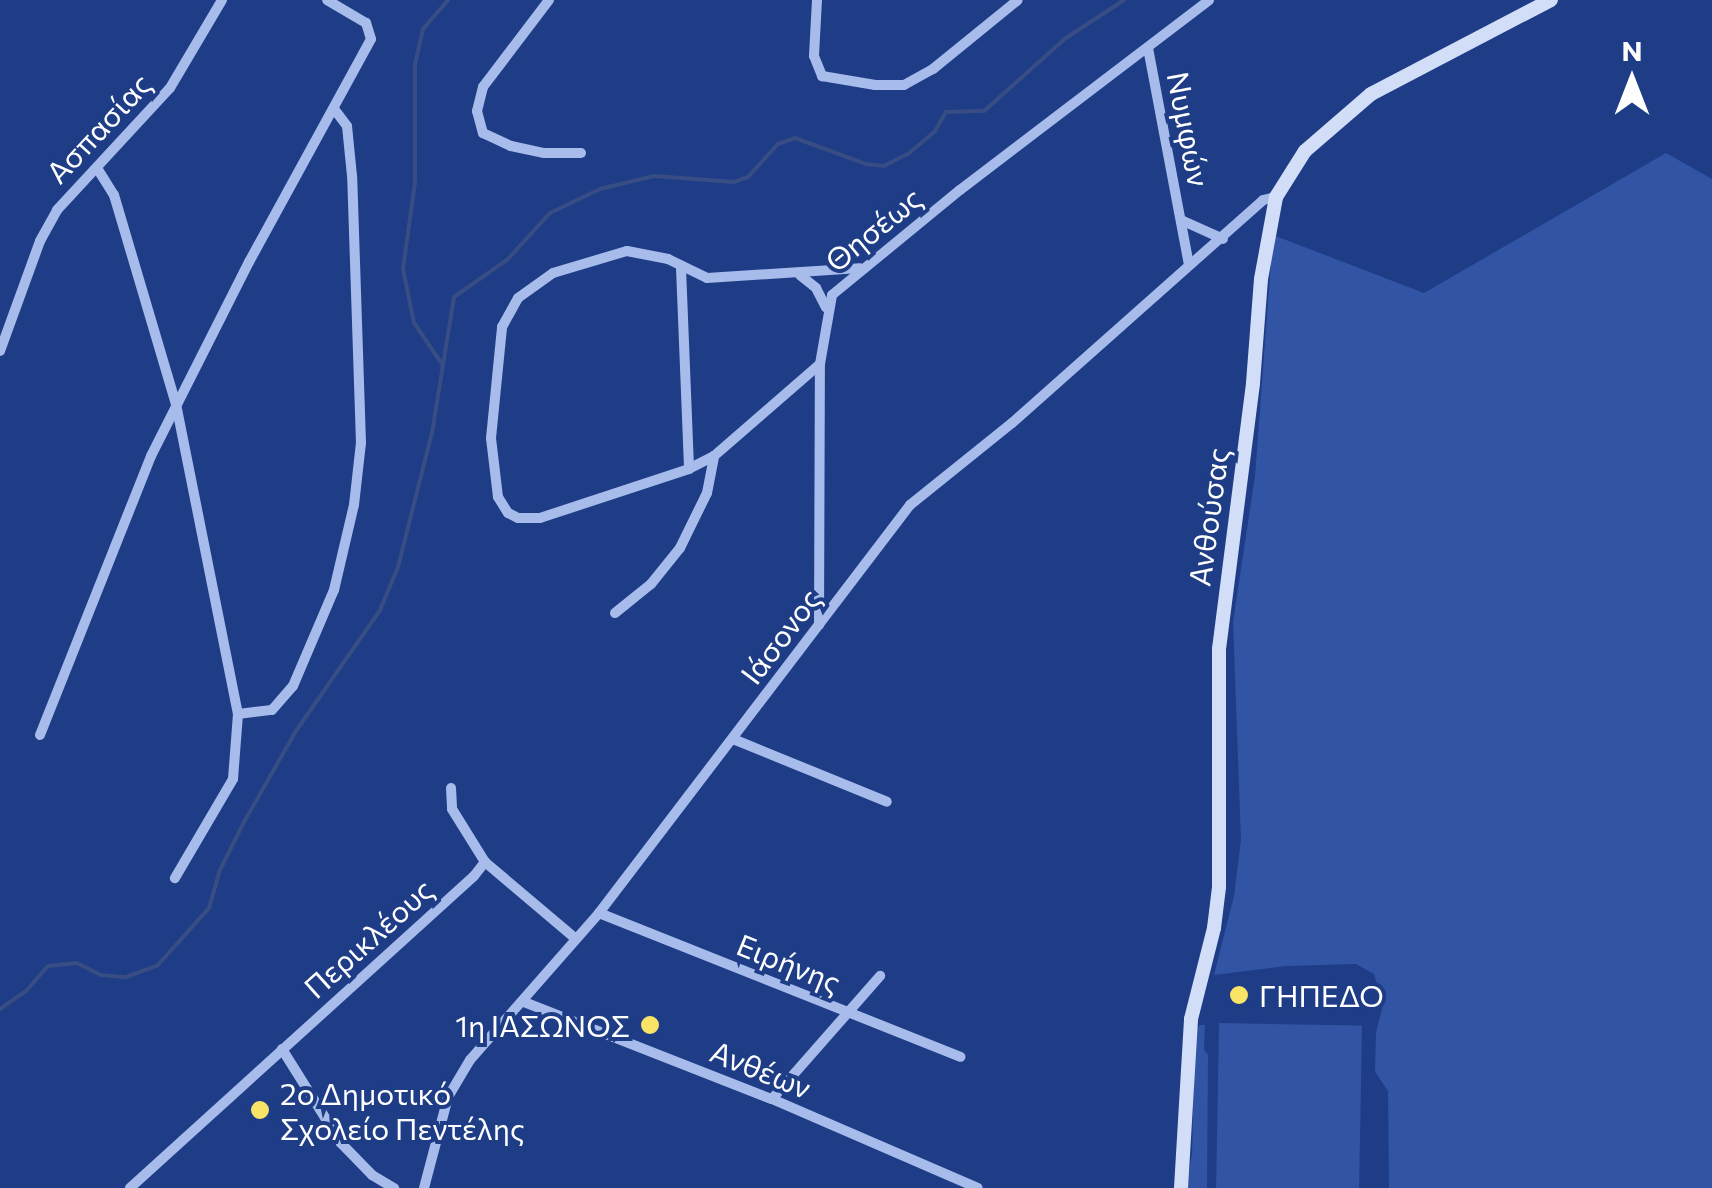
<!DOCTYPE html>
<html>
<head>
<meta charset="utf-8">
<style>
	body { margin:0 }
	#map { position:relative; width:1712px; height:1188px; overflow:hidden; background:#1e3d86; font-family:Commissioner,sans-serif }
	div>[style] { position:absolute }
	.green>* { inset:0; background:#3154a4; transform-origin:0 0 }
	.stream>* { height:4px; margin:-2px; padding:0 2px; transform-origin:2px; border-radius:2px; background:#374d84 }
	.street>* { height:10px; margin:-5px; padding:0 5px; transform-origin:5px; border-radius:5px; background:#a7bceb }
	.secondary>* { height:14px; margin:-7px; padding:0 7px; transform-origin:7px; border-radius:7px; background:#d2ddf8 }
	.dots>* { width:28px; height:28px; translate:-50% -50%; box-sizing:border-box; border:5px solid #1e3d86; border-radius:50% }
	span { translate:-50% -50%; white-space:nowrap; text-align:center; line-height:1.15; -webkit-text-stroke:8px #1e3d86; paint-order:stroke }
	.street-label { font-size:30px; color:#fff }
	.poi-label { font-size:30px; color:#fff }
	.left { translate:0 -50%; text-align:left }
	.right { translate:-100% -50%; text-align:right }
	.north { position:absolute; left:1582px; top:30px; width:100px; height:100px; -webkit-text-stroke:8px #1e3d86; paint-order:stroke; rotate:0deg; font-size:28px; font-weight:700; line-height:40px; text-align:center; color:#fff }
	.north::after { content:''; display:block; margin:auto; width:35px; height:45px; background:#fff; clip-path:polygon(50% 0,100% 100%,50% 72%,0 100%) }
</style>
</head>
<body>
<div id="map">
	<div class="green">
		<div style="clip-path:polygon(1666px 153px,1712px 179px,1712px 1188px,1389px 1188px,1388px 1091px,1375px 1072px,1376px 1032px,1383px 1005px,1374px 974px,1356px 964px,1286px 966px,1214px 975px,1234px 896px,1241px 840px,1233px 622px,1255px 476px,1273px 235px,1424px 293px)"></div>
		<div style="left:1219px;top:1023px;width:143px;height:165px;rotate:1deg"></div>
		<div style="clip-path:polygon(1200px 1025px,1205px 1025px,1204px 1050px,1208px 1055px,1207px 1188px,1186px 1188px,1192px 1154px,1195px 1031px)"></div>
	</div>
	<div class="stream">
		<div style="left:442px;top:364px;width:50px;rotate:-124.3deg"></div>
		<div style="left:414px;top:323px;width:55px;rotate:-101.5deg"></div>
		<div style="left:403px;top:269px;width:88px;rotate:-82.1deg"></div>
		<div style="left:415px;top:182px;width:118px;rotate:-90deg"></div>
		<div style="left:415px;top:64px;width:36px;rotate:-77deg"></div>
		<div style="left:423px;top:29px;width:38px;rotate:-49deg"></div>
		<div style="left:0;top:1009px;width:33px;rotate:-35deg"></div>
		<div style="left:27px;top:990px;width:32px;rotate:-49deg"></div>
		<div style="left:48px;top:966px;width:29px;rotate:-6deg"></div>
		<div style="left:77px;top:963px;width:27px;rotate:27deg"></div>
		<div style="left:101px;top:975px;width:25px;rotate:5deg"></div>
		<div style="left:126px;top:977px;width:33px;rotate:-20deg"></div>
		<div style="left:157px;top:966px;width:78px;rotate:-48.1deg"></div>
		<div style="left:209px;top:908px;width:37px;rotate:-74deg"></div>
		<div style="left:219px;top:872px;width:56px;rotate:-63.4deg"></div>
		<div style="left:244px;top:822px;width:105px;rotate:-60.3deg"></div>
		<div style="left:296px;top:731px;width:147px;rotate:-55.2deg"></div>
		<div style="left:380px;top:610px;width:47px;rotate:-67.3deg"></div>
		<div style="left:398px;top:567px;width:138px;rotate:-75.8deg"></div>
		<div style="left:432px;top:433px;width:138px;rotate:-80.8deg"></div>
		<div style="left:454px;top:297px;width:66px;rotate:-35.1deg"></div>
		<div style="left:508px;top:259px;width:62px;rotate:-47.6deg"></div>
		<div style="left:550px;top:213px;width:55px;rotate:-25.6deg"></div>
		<div style="left:600px;top:189px;width:56px;rotate:-13.5deg"></div>
		<div style="left:654px;top:176px;width:80px;rotate:4.3deg"></div>
		<div style="left:734px;top:182px;width:15px;rotate:-20deg"></div>
		<div style="left:748px;top:177px;width:45px;rotate:-47.7deg"></div>
		<div style="left:778px;top:144px;width:18px;rotate:-19deg"></div>
		<div style="left:795px;top:138px;width:76px;rotate:20.1deg"></div>
		<div style="left:866px;top:164px;width:18px;rotate:6deg"></div>
		<div style="left:884px;top:166px;width:27px;rotate:-27deg"></div>
		<div style="left:908px;top:154px;width:35px;rotate:-40deg"></div>
		<div style="left:935px;top:131px;width:22px;rotate:-60deg"></div>
		<div style="left:946px;top:112px;width:38px;rotate:-2deg"></div>
		<div style="left:984px;top:111px;width:110px;rotate:-41.7deg"></div>
		<div style="left:1066px;top:38px;width:69px;rotate:-33.2deg"></div>
	</div>
	<div class="street">
		<div style="left:549px;top:0;width:109px;rotate:127.2deg"></div>
		<div style="left:483px;top:87px;width:25px;rotate:104deg"></div>
		<div style="left:477px;top:111px;width:23px;rotate:75deg"></div>
		<div style="left:483px;top:133px;width:31px;rotate:25deg"></div>
		<div style="left:511px;top:146px;width:34px;rotate:12deg"></div>
		<div style="left:544px;top:153px;width:37px"></div>
		<div style="left:817px;top:0;width:56px;rotate:93.1deg"></div>
		<div style="left:814px;top:56px;width:22px;rotate:68deg"></div>
		<div style="left:822px;top:76px;width:54px;rotate:9.6deg"></div>
		<div style="left:875px;top:85px;width:29px"></div>
		<div style="left:904px;top:85px;width:33px;rotate:-29deg"></div>
		<div style="left:933px;top:69px;width:109px;rotate:-39.1deg"></div>
		<div style="left:1148px;top:48px;width:221px;rotate:79.3deg"></div>
		<div style="left:97px;top:168px;width:32px;rotate:58deg"></div>
		<div style="left:114px;top:195px;width:218px;rotate:73.5deg"></div>
		<div style="left:176px;top:404px;width:316px;rotate:78.7deg"></div>
		<div style="left:238px;top:714px;width:65px;rotate:94.4deg"></div>
		<div style="left:233px;top:779px;width:115px;rotate:120.4deg"></div>
		<div style="left:1181px;top:220px;width:46px;rotate:24.3deg"></div>
		<div style="left:681px;top:268px;width:201px;rotate:87.7deg"></div>
		<div style="left:800px;top:275px;width:21px;rotate:39deg"></div>
		<div style="left:816px;top:288px;width:22px;rotate:63deg"></div>
		<div style="left:0;top:351px;width:117px;rotate:-70deg"></div>
		<div style="left:40px;top:241px;width:35px;rotate:-61deg"></div>
		<div style="left:57px;top:210px;width:166px;rotate:-47.2deg"></div>
		<div style="left:170px;top:88px;width:102px;rotate:-59.4deg"></div>
		<div style="left:820px;top:364px;width:140px;rotate:139deg"></div>
		<div style="left:714px;top:456px;width:28px;rotate:153deg"></div>
		<div style="left:689px;top:469px;width:157px;rotate:161.8deg"></div>
		<div style="left:540px;top:518px;width:22px;rotate:180deg"></div>
		<div style="left:518px;top:518px;width:11px;rotate:-153deg"></div>
		<div style="left:508px;top:513px;width:19px;rotate:-122deg"></div>
		<div style="left:498px;top:497px;width:59px;rotate:-96.8deg"></div>
		<div style="left:491px;top:438px;width:112px;rotate:-84.3deg"></div>
		<div style="left:502px;top:327px;width:33px;rotate:-61deg"></div>
		<div style="left:518px;top:298px;width:43px;rotate:-35.5deg"></div>
		<div style="left:553px;top:273px;width:77px;rotate:-16.6deg"></div>
		<div style="left:627px;top:251px;width:42px;rotate:11deg"></div>
		<div style="left:668px;top:259px;width:43px;rotate:26deg"></div>
		<div style="left:707px;top:278px;width:153px;rotate:-3.7deg"></div>
		<div style="left:615px;top:613px;width:46px;rotate:-38.9deg"></div>
		<div style="left:651px;top:584px;width:46px;rotate:-51.1deg"></div>
		<div style="left:680px;top:548px;width:61px;rotate:-63.9deg"></div>
		<div style="left:707px;top:493px;width:38px;rotate:-79deg"></div>
		<div style="left:819px;top:625px;width:261px;rotate:-89.8deg"></div>
		<div style="left:820px;top:364px;width:70px;rotate:-80.1deg"></div>
		<div style="left:832px;top:295px;width:166px;rotate:-39.4deg"></div>
		<div style="left:960px;top:190px;width:313px;rotate:-37.3deg"></div>
		<div style="left:238px;top:714px;width:34px;rotate:-7deg"></div>
		<div style="left:272px;top:710px;width:32px;rotate:-49deg"></div>
		<div style="left:293px;top:686px;width:104px;rotate:-66.9deg"></div>
		<div style="left:334px;top:590px;width:87px;rotate:-76.8deg"></div>
		<div style="left:354px;top:505px;width:62px;rotate:-83.6deg"></div>
		<div style="left:361px;top:443px;width:267px;rotate:-91.9deg"></div>
		<div style="left:352px;top:176px;width:50px;rotate:-95.7deg"></div>
		<div style="left:347px;top:126px;width:21px;rotate:-127deg"></div>
		<div style="left:40px;top:735px;width:300px;rotate:-68.3deg"></div>
		<div style="left:151px;top:456px;width:217px;rotate:-63.2deg"></div>
		<div style="left:249px;top:262px;width:254px;rotate:-61.3deg"></div>
		<div style="left:371px;top:39px;width:17px;rotate:-107deg"></div>
		<div style="left:366px;top:23px;width:45px;rotate:-149.5deg"></div>
		<div style="left:733px;top:739px;width:166px;rotate:22.2deg"></div>
		<div style="left:451px;top:788px;width:21px;rotate:87deg"></div>
		<div style="left:452px;top:809px;width:62px;rotate:58.1deg"></div>
		<div style="left:485px;top:862px;width:119px;rotate:40.2deg"></div>
		<div style="left:599px;top:913px;width:389px;rotate:21.7deg"></div>
		<div style="left:524px;top:1002px;width:266px;rotate:21.4deg"></div>
		<div style="left:772px;top:1099px;width:224px;rotate:23.4deg"></div>
		<div style="left:282px;top:1049px;width:111px;rotate:57.9deg"></div>
		<div style="left:341px;top:1143px;width:45px;rotate:45.9deg"></div>
		<div style="left:372px;top:1175px;width:26px;rotate:31deg"></div>
		<div style="left:772px;top:1099px;width:164px;rotate:-48.7deg"></div>
		<div style="left:130px;top:1188px;width:464px;rotate:-42.2deg"></div>
		<div style="left:474px;top:876px;width:18px;rotate:-52deg"></div>
		<div style="left:424px;top:1188px;width:94px;rotate:-75.2deg"></div>
		<div style="left:448px;top:1097px;width:43px;rotate:-59.3deg"></div>
		<div style="left:470px;top:1060px;width:196px;rotate:-48.7deg"></div>
		<div style="left:599px;top:913px;width:513px;rotate:-52.68deg"></div>
		<div style="left:910px;top:505px;width:131px;rotate:-38.8deg"></div>
		<div style="left:1012px;top:423px;width:336px;rotate:-41.6deg"></div>
		<div style="left:1263px;top:200px;width:13px;rotate:-13deg"></div>
	</div>
	<div class="secondary">
		<div style="left:1181px;top:1188px;width:169px;rotate:-86.6deg"></div>
		<div style="left:1191px;top:1019px;width:94px;rotate:-75.8deg"></div>
		<div style="left:1214px;top:928px;width:41px;rotate:-83deg"></div>
		<div style="left:1219px;top:887px;width:238px;rotate:-90deg"></div>
		<div style="left:1219px;top:649px;width:268px;rotate:-82.7deg"></div>
		<div style="left:1253px;top:383px;width:104px;rotate:-85.6deg"></div>
		<div style="left:1261px;top:279px;width:83px;rotate:-79.6deg"></div>
		<div style="left:1276px;top:197px;width:54px;rotate:-57.8deg"></div>
		<div style="left:1305px;top:151px;width:87px;rotate:-40.8deg"></div>
		<div style="left:1371px;top:94px;width:203px;rotate:-27.6deg"></div>
	</div>
	<div class="dots">
		<div style="left:1239px;top:995px;background:#fae466"></div>
		<div style="left:650px;top:1025px;background:#fae466"></div>
		<div style="left:260px;top:1110px;background:#fae466"></div>
	</div>
	<div class="street-label">
		<span style="left:98px;top:128px;rotate:-47deg">Ασπασίας</span>
		<span style="left:1189px;top:129px;rotate:79deg">Νυμφών</span>
		<span style="left:873px;top:229px;rotate:-39deg">Θησέως</span>
		<span style="left:1208px;top:517px;rotate:-82deg">Ανθούσας</span>
		<span style="left:780px;top:636px;rotate:-53deg">Ιάσονος</span>
		<span style="left:368px;top:938px;rotate:-42deg">Περικλέους</span>
		<span style="left:789px;top:963px;rotate:22deg">Ειρήνης</span>
		<span style="left:761px;top:1069px;rotate:22deg">Ανθέων</span>
	</div>
	<div class="poi-label">
		<span class="left" style="left:1259px;top:995px">ΓΗΠΕΔΟ</span>
		<span class="right" style="left:630px;top:1025px">1η ΙΑΣΩΝΟΣ</span>
		<span class="left" style="left:280px;top:1110px">2ο Δημοτικό<br>Σχολείο Πεντέλης</span>
	</div>
	<div class="north">N</div>
</div>
</body>
</html>
